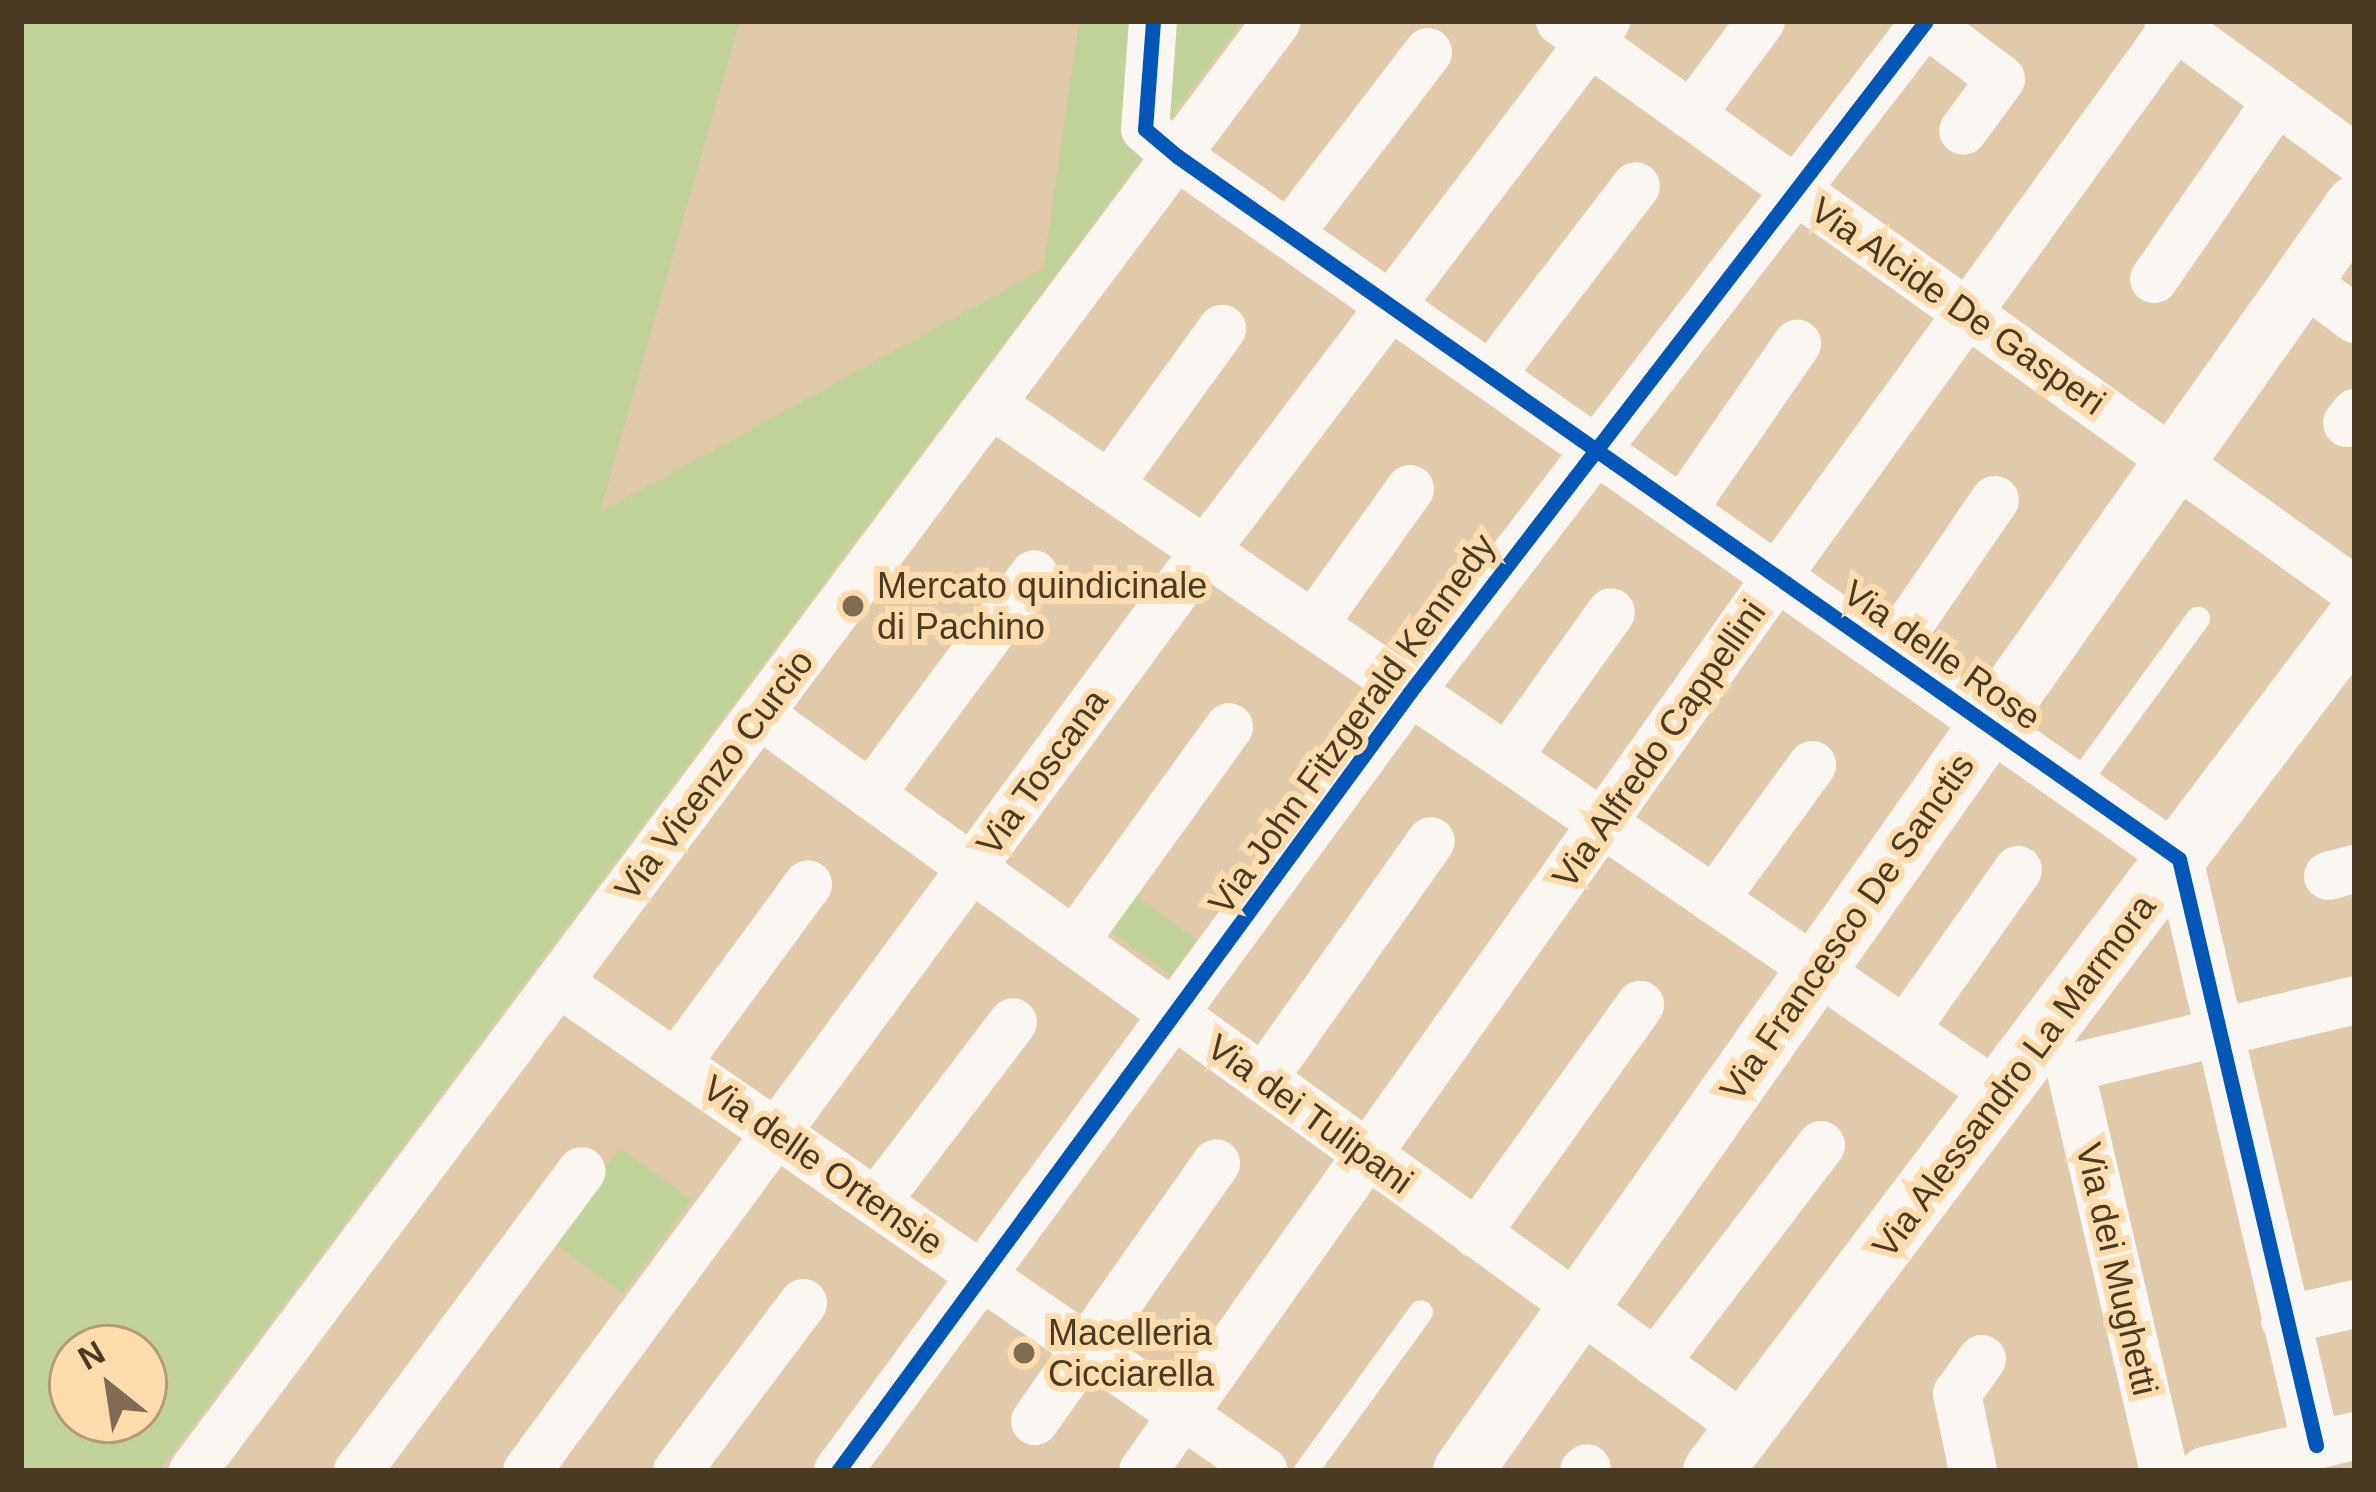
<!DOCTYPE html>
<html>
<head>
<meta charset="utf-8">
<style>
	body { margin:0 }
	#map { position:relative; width:2376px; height:1492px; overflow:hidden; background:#e1caaa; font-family:Arial,sans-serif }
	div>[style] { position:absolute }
	.green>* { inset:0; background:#c2d29b; transform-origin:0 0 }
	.service>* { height:24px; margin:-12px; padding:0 12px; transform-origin:12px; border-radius:12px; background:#faf7f2 }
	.minor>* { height:48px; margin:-24px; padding:0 24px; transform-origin:24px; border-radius:24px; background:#faf7f2 }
	.tertiary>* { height:60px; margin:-30px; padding:0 30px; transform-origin:30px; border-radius:30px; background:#faf7f2 }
	.cycleway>* { height:15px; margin:-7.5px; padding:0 7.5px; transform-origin:7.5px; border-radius:7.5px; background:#0057b8 }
	.dots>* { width:33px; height:33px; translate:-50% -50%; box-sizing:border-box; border:6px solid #fedcae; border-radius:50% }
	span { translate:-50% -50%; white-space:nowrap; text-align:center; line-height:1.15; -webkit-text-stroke:12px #fedcae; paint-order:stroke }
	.street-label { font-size:36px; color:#4b3a22 }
	.poi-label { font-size:36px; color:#4b3a22 }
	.left { translate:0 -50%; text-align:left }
	.frame { position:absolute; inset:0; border:24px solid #4b3a22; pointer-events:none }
	.north { position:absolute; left:48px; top:1324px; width:120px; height:120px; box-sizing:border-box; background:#fedcae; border:3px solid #b69b76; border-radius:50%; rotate:330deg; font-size:33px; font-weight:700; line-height:48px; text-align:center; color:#4b3a22 }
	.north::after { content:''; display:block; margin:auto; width:42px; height:54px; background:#806c52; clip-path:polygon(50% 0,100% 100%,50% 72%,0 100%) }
</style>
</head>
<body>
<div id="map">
	<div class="green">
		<div style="clip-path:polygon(evenodd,21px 21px,740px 21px,600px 512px,1043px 269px,1078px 27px,1081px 21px,1135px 21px,1130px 129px,1141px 160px,159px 1471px,21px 1471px,21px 21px,72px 1348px,144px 1348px,144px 1420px,72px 1420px,72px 1348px)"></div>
		<div style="clip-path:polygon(1166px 21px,1243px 21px,1164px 126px)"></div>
		<div style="left:1132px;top:893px;width:80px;height:44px;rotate:36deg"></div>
		<div style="left:620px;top:1148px;width:88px;height:116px;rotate:36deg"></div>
	</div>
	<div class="service">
		<div style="left:2076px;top:786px;width:207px;rotate:-53.9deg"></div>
		<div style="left:1306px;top:1471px;width:196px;rotate:-54.1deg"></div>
	</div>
	<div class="minor">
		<div style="left:1153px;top:21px;width:108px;rotate:94.2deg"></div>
		<div style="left:1145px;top:129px;width:42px;rotate:40.2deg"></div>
		<div style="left:1177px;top:156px;width:1224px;rotate:35.05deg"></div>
		<div style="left:2179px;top:859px;width:602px;rotate:76.84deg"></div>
		<div style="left:1560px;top:21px;width:978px;rotate:35.64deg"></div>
		<div style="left:2168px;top:21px;width:232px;rotate:36.2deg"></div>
		<div style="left:1925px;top:22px;width:95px;rotate:36.9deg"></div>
		<div style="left:2001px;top:79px;width:64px;rotate:126.2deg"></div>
		<div style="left:1691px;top:115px;width:117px;rotate:-53.3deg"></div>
		<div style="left:1289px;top:234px;width:229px;rotate:-52.6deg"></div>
		<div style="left:2154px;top:279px;width:215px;rotate:-55.4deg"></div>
		<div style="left:2302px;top:280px;width:66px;rotate:36.3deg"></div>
		<div style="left:1491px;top:375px;width:238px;rotate:-52.5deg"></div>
		<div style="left:991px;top:404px;width:1222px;rotate:34.43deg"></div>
		<div style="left:2347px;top:423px;width:13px;rotate:-51deg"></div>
		<div style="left:1109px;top:485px;width:193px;rotate:-54.1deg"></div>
		<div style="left:1683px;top:509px;width:201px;rotate:-55.4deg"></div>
		<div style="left:1313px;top:625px;width:167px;rotate:-54.5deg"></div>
		<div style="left:1889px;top:654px;width:187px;rotate:-55.5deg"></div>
		<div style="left:759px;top:714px;width:1218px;rotate:35.88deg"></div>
		<div style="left:1507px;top:758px;width:179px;rotate:-54.5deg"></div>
		<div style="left:870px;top:795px;width:275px;rotate:-53.4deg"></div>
		<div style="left:2328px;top:876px;width:28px;rotate:-15deg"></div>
		<div style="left:1714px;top:900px;width:167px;rotate:-54deg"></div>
		<div style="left:1074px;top:942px;width:265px;rotate:-54.2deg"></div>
		<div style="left:559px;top:983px;width:857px;rotate:34.69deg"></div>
		<div style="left:1905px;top:1030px;width:196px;rotate:-54.8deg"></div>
		<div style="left:676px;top:1064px;width:223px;rotate:-53.7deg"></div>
		<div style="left:2070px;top:1068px;width:414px;rotate:76.9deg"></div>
		<div style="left:2070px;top:1068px;width:293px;rotate:-13.4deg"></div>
		<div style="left:1263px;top:1079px;width:291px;rotate:-54.8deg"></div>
		<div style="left:876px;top:1202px;width:226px;rotate:-52.7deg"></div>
		<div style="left:1476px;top:1234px;width:282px;rotate:-54.4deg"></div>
		<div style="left:2285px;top:1320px;width:72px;rotate:-12.9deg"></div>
		<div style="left:1655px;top:1363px;width:274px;rotate:-52.7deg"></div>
		<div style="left:1035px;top:1421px;width:315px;rotate:-54.9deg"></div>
		<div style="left:193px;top:1471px;width:1810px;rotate:-53.22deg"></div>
		<div style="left:358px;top:1471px;width:374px;rotate:-53.3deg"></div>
		<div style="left:527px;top:1471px;width:1143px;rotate:-53.61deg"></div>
		<div style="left:1205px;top:551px;width:665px;rotate:-52.89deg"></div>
		<div style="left:677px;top:1471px;width:210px;rotate:-53.1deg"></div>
		<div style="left:838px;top:1471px;width:966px;rotate:-53.71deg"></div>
		<div style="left:1410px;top:692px;width:846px;rotate:-52.44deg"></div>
		<div style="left:1143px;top:1471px;width:1098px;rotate:-54.67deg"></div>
		<div style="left:1778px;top:575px;width:684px;rotate:-54.1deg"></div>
		<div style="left:1584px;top:1471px;width:4px;rotate:-45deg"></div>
		<div style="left:1973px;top:1471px;width:79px;rotate:-101.7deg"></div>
		<div style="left:1957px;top:1394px;width:43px;rotate:-54.5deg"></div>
		<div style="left:2204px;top:1471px;width:155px;rotate:-13.1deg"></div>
	</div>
	<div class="tertiary">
		<div style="left:1463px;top:1471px;width:1548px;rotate:-54.81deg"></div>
		<div style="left:1713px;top:1471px;width:1065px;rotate:-52.94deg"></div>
	</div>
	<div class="cycleway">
		<div style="left:1153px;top:21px;width:108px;rotate:94.2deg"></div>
		<div style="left:1145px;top:129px;width:42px;rotate:40.2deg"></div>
		<div style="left:1177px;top:156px;width:1224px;rotate:35.05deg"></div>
		<div style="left:2179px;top:859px;width:602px;rotate:76.84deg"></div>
		<div style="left:838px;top:1471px;width:966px;rotate:-53.71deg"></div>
		<div style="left:1410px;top:692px;width:846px;rotate:-52.44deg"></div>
	</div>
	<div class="dots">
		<div style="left:853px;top:606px;background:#806c52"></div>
		<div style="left:1024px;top:1353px;background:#806c52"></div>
	</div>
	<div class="street-label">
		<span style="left:1958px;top:306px;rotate:35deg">Via Alcide De Gasperi</span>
		<span style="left:1942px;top:655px;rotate:35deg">Via delle Rose</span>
		<span style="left:1352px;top:724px;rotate:-54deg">Via John Fitzgerald Kennedy</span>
		<span style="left:1659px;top:744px;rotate:-55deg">Via Alfredo Cappellini</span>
		<span style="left:1042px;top:772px;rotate:-54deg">Via Toscana</span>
		<span style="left:714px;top:775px;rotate:-53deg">Via Vicenzo Curcio</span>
		<span style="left:1847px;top:927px;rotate:-55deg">Via Francesco De Sanctis</span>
		<span style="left:2014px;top:1076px;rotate:-53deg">Via Alessandro La Marmora</span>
		<span style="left:1310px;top:1114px;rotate:36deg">Via dei Tulipani</span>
		<span style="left:823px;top:1165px;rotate:35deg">Via delle Ortensie</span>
		<span style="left:2117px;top:1269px;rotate:77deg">Via dei Mughetti</span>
	</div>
	<div class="poi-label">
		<span class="left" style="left:877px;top:606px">Mercato quindicinale<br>di Pachino</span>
		<span class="left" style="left:1048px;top:1353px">Macelleria<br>Cicciarella</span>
	</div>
	<div class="frame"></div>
	<div class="north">N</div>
</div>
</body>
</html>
